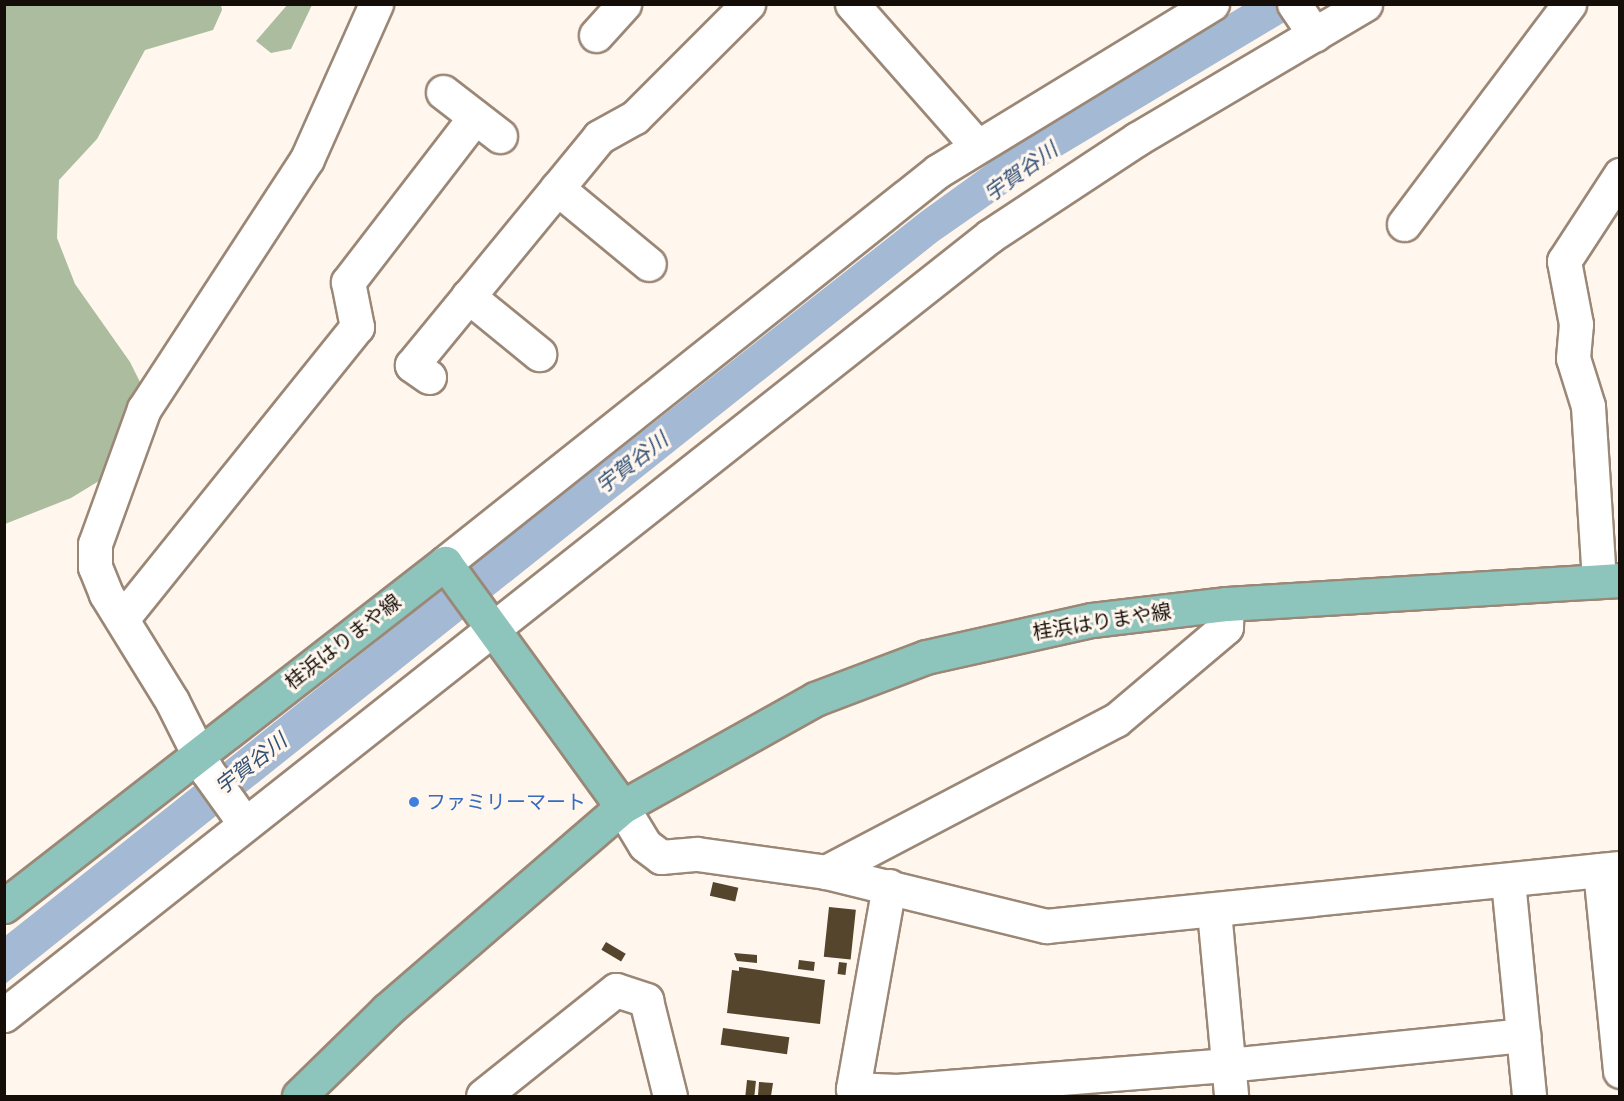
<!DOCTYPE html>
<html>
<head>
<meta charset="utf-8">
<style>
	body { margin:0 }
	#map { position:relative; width:1624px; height:1101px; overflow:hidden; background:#fff6ee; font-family:Cabin,"Noto Sans JP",sans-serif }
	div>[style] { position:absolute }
	.forest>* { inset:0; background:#acbc9f }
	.water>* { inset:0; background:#a4b9d3 }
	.building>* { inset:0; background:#54452c; transform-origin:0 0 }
	.roads { filter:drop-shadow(2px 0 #9b8776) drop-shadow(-2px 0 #9b8776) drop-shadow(0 2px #9b8776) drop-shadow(0 -2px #9b8776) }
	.street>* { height:33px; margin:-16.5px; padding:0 16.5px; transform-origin:16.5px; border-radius:16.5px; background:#fff }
	.primary>* { height:33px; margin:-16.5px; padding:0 16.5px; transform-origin:16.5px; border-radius:16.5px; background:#8dc4bb }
	.dots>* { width:16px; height:16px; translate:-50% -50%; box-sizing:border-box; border:3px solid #fff6ee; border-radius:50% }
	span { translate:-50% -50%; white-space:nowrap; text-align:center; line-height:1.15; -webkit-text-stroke:6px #fff6ee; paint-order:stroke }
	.street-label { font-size:20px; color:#150e08 }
	.shop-label { font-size:20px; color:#366cbe }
	.left { translate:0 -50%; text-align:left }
	.water-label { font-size:21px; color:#325177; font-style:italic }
	.frame { position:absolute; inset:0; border:6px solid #150e08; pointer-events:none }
</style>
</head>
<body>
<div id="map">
	<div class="forest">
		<div style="clip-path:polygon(288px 4px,312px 5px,291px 49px,271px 53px,256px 41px)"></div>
		<div style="clip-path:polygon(5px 5px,221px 5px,222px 10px,213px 30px,145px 50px,97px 139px,59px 180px,57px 238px,75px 284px,130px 362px,156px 414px,130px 462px,71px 498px,5px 524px)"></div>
	</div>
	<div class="water">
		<div style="clip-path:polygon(1244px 5px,1313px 5px,1054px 160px,938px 241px,5px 984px,5px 936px,435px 595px,921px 212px,1036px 129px)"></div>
	</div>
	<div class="building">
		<div style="left:713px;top:882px;width:26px;height:14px;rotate:13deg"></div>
		<div style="left:829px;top:907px;width:27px;height:50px;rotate:6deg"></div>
		<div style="left:606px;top:942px;width:23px;height:9px;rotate:31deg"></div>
		<div style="clip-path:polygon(734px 953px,757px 955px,757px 963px,737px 961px)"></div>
		<div style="left:799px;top:960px;width:16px;height:9px;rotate:7deg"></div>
		<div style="left:839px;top:962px;width:8px;height:12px;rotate:7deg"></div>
		<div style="clip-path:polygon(739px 967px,825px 980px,820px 1024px,727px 1013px,732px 970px,739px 971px)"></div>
		<div style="left:723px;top:1028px;width:67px;height:17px;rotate:8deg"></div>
		<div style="left:747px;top:1080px;width:9px;height:16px;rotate:6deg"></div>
		<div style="clip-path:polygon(759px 1082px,773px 1083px,771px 1096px,758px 1096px)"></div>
	</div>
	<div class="roads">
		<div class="street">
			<div style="left:852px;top:4px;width:189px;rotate:48.6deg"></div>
			<div style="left:1294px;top:4px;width:37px;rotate:56deg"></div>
			<div style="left:596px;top:35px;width:42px;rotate:-47.9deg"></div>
			<div style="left:443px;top:92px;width:72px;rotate:37.7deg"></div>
			<div style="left:557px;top:188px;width:119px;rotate:39.6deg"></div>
			<div style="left:1404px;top:224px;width:275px;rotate:-53.1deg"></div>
			<div style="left:468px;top:296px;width:92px;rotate:39.2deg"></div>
			<div style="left:429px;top:377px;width:21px;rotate:-145deg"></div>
			<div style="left:412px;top:365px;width:295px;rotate:-50.6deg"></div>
			<div style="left:599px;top:137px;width:41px;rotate:-29.1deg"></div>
			<div style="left:635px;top:117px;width:160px;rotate:-45deg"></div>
			<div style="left:445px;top:563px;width:630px;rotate:-38.49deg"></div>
			<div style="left:938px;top:171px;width:321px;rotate:-31.4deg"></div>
			<div style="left:1599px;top:581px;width:175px;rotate:-93.6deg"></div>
			<div style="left:1588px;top:406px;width:50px;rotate:-107.4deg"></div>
			<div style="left:1573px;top:358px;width:34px;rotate:-85deg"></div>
			<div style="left:1576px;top:324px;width:64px;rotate:-100.8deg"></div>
			<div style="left:1564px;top:261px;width:103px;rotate:-56.9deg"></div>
			<div style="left:122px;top:619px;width:375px;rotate:-51.2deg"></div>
			<div style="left:357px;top:327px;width:46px;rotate:-101.3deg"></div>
			<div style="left:348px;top:282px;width:208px;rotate:-52.4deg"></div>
			<div style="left:622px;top:807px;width:44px;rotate:58.8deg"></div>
			<div style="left:645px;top:845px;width:20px;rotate:37deg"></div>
			<div style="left:661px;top:857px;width:36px;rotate:-5deg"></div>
			<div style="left:697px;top:854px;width:130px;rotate:7.9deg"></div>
			<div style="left:826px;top:872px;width:227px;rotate:13.8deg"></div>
			<div style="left:1046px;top:926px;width:577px;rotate:-5.77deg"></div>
			<div style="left:245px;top:824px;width:65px;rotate:-125.6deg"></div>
			<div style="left:207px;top:771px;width:78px;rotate:-116.6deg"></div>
			<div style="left:172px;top:701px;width:126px;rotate:-121.7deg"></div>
			<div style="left:106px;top:594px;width:29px;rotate:-112deg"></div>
			<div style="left:95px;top:567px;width:23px;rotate:-90deg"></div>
			<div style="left:95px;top:544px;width:144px;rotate:-70.1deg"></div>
			<div style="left:144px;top:409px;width:298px;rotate:-56.9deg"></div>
			<div style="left:307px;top:159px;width:170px;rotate:-66deg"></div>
			<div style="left:1600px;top:870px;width:202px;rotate:84.3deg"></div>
			<div style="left:826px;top:872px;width:327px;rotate:-27.7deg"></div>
			<div style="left:1116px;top:720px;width:144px;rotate:-40.2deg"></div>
			<div style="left:1226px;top:627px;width:23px;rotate:-88deg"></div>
			<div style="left:1508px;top:881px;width:216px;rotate:84.4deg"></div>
			<div style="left:889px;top:886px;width:206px;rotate:100.1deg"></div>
			<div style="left:853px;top:1089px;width:44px;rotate:2.6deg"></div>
			<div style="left:897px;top:1091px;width:332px;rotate:-4.5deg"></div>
			<div style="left:1228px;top:1065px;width:297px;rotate:-5.8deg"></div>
			<div style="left:1214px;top:911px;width:186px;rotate:84.7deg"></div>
			<div style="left:4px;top:1015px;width:1257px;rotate:-38.31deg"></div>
			<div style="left:990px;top:236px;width:176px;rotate:-33.4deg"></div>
			<div style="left:1137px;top:139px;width:265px;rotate:-30.6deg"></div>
			<div style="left:483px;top:1096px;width:170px;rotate:-38.6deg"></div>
			<div style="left:616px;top:990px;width:32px;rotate:18deg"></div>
			<div style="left:646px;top:1000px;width:99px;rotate:76deg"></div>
		</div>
		<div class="primary">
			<div style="left:4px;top:906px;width:559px;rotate:-37.87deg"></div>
			<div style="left:445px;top:563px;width:301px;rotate:54deg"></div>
			<div style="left:299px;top:1096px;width:123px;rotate:-44.3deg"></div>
			<div style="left:387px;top:1010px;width:311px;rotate:-40.8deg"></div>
			<div style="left:622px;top:807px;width:221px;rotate:-29.2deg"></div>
			<div style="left:815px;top:699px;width:119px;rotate:-20.7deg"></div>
			<div style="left:926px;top:657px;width:170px;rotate:-12.6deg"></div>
			<div style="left:1092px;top:620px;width:136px;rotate:-6.8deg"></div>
			<div style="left:1227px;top:604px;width:394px;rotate:-3.5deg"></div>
		</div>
	</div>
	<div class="dots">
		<div style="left:414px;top:802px;background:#3f7fe0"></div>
	</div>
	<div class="street-label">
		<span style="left:1102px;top:622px;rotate:-9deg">桂浜はりまや線</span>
		<span style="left:343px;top:642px;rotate:-38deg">桂浜はりまや線</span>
	</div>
	<div class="shop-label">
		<span class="left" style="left:426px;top:802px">ファミリーマート</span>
	</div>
	<div class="water-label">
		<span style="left:1021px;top:172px;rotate:-36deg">宇賀谷川</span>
		<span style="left:632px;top:463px;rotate:-38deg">宇賀谷川</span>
		<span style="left:251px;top:764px;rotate:-38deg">宇賀谷川</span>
	</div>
	<div class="frame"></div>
</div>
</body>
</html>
